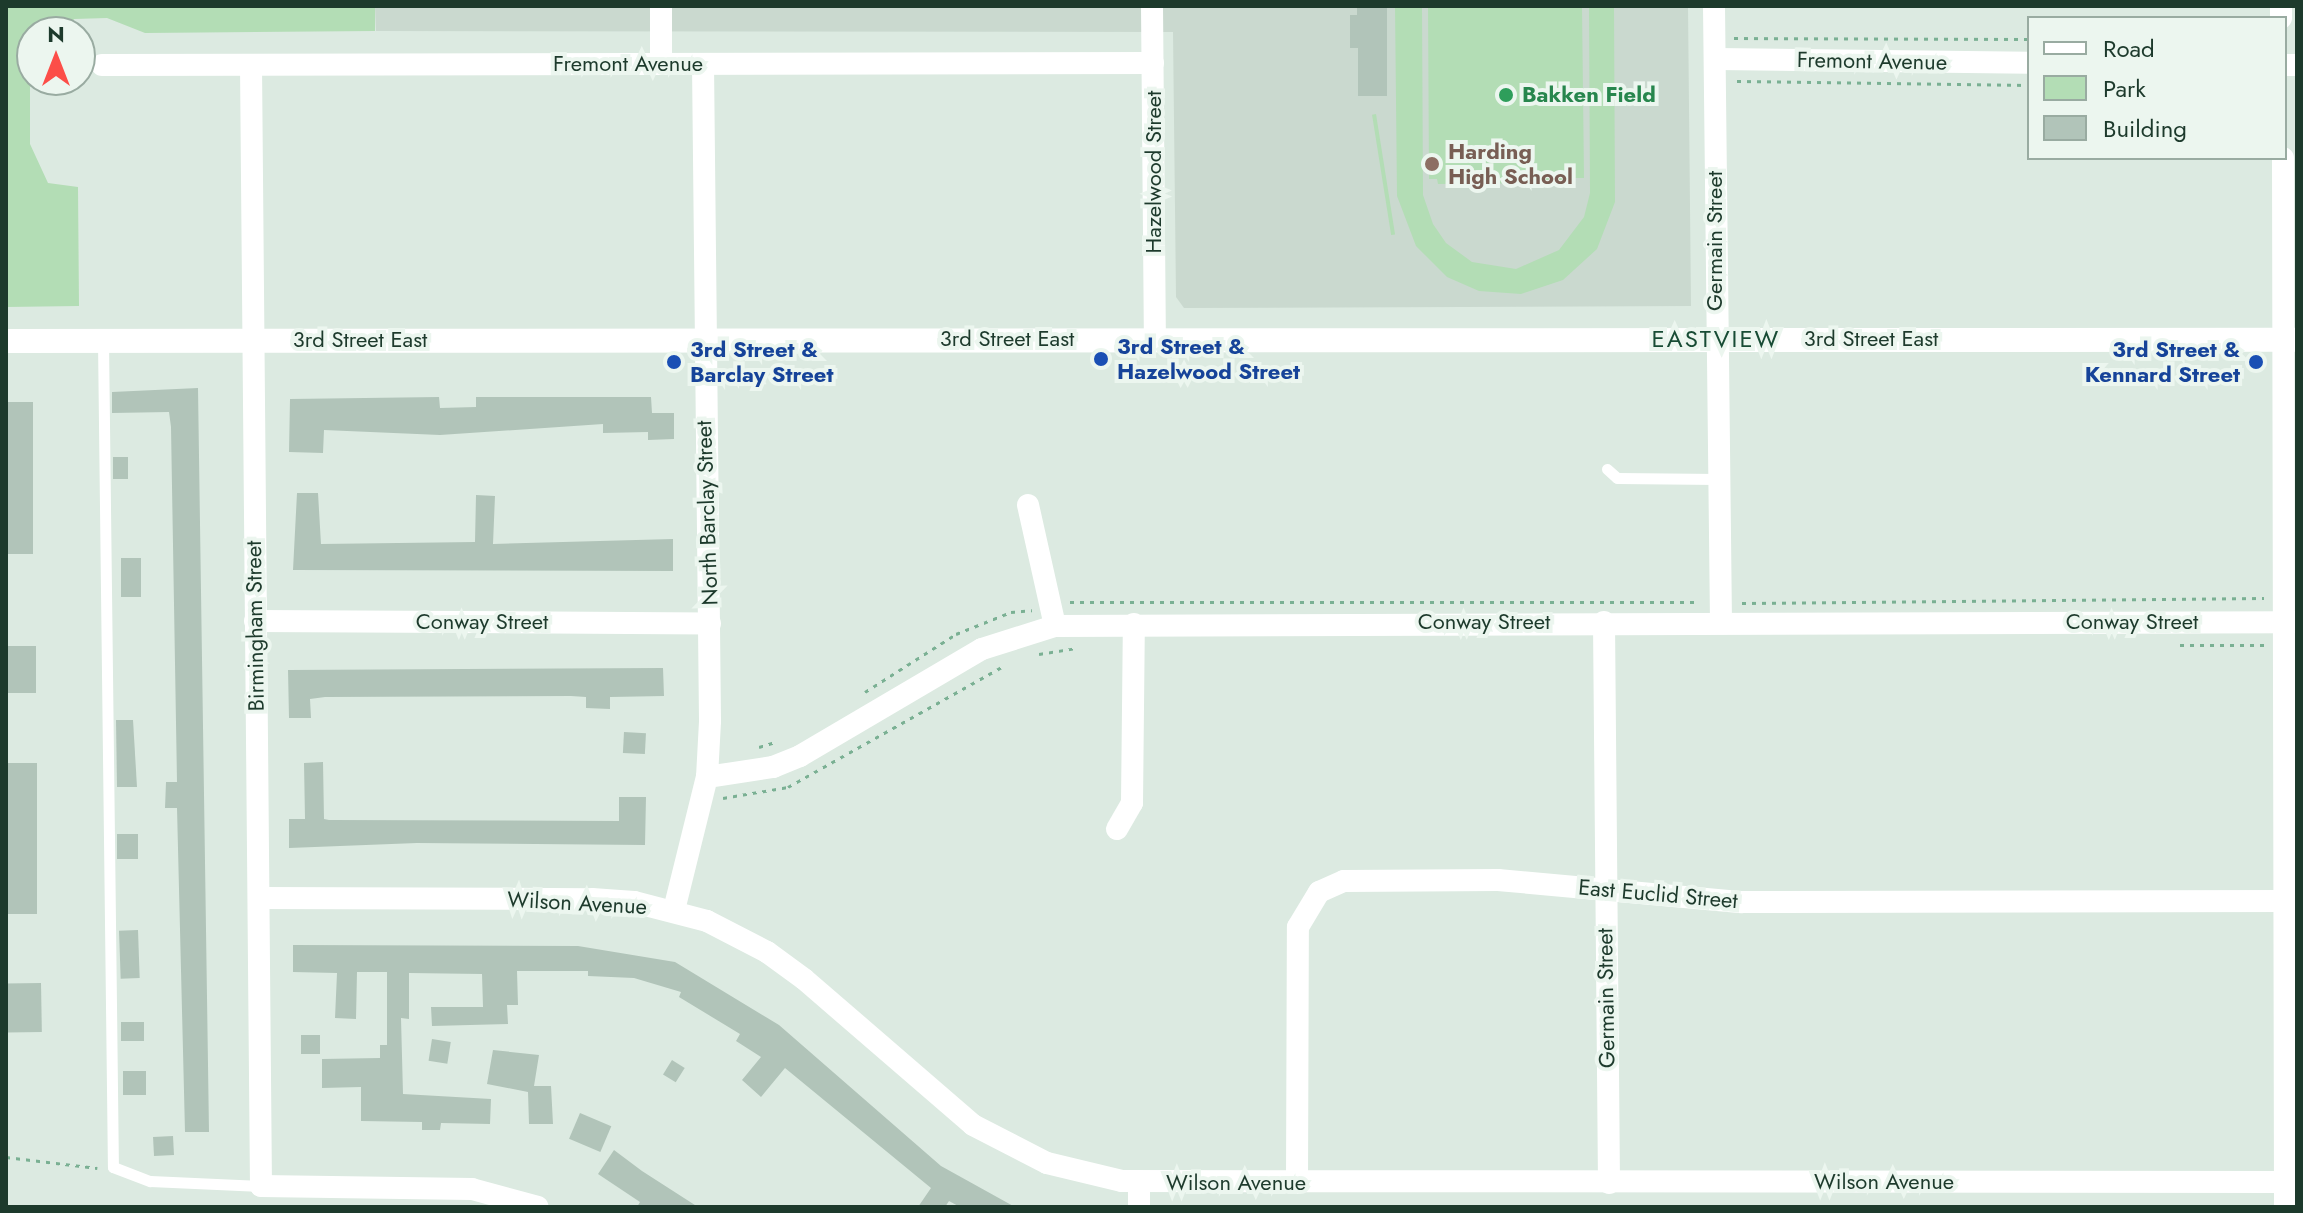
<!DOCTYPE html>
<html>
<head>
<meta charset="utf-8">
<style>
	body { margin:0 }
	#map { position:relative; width:2303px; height:1213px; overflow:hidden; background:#dceae1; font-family:Jost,sans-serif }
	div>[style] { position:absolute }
	.built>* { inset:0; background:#cad9cf }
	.green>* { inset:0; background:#b3ddb5; transform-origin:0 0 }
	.building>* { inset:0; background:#b1c4b9; transform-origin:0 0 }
	.path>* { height:3px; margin-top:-1.5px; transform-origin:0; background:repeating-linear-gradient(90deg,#7ab093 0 4px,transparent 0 10px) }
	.service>* { height:11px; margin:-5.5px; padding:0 5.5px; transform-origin:5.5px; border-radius:5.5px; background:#fff }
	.minor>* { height:22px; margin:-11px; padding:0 11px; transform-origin:11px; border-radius:11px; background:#fff }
	.tertiary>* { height:24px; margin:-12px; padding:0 12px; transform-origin:12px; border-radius:12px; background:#fff }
	.dots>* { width:22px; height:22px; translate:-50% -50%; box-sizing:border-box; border:4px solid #ecf6ef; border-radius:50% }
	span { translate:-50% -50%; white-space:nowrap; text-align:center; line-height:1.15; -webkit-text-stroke:8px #ecf6ef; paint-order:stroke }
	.street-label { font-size:22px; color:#1d3a2c }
	.leisure-label { font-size:22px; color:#27864d; font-weight:700 }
	.left { translate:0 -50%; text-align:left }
	.education-label { font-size:22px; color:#785e54; font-weight:700 }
	.transit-label { font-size:22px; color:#164399; font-weight:700 }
	.right { translate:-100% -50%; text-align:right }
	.neighbourhood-label { font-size:24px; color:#184c35; letter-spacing:2px }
	.frame { position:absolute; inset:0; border:8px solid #1d3a2c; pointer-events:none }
	.legend { position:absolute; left:2027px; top:16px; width:260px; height:144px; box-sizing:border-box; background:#ecf6ef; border:2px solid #99aba1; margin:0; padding:10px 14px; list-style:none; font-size:24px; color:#1d3a2c }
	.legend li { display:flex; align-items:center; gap:16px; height:40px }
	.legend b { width:40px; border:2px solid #99aba1 }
	.north { position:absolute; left:16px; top:16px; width:80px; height:80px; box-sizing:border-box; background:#ecf6ef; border:2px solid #99aba1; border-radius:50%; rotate:0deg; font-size:22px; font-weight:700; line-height:32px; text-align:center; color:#1d3a2c }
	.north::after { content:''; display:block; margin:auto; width:28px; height:36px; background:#fc4e48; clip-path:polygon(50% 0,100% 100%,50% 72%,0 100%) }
</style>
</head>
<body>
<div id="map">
	<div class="built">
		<div style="clip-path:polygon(375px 6px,1688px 6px,1691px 306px,1184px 308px,1176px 297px,1173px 32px,376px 31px)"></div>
	</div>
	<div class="green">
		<div style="clip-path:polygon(6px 6px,375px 6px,375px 31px,145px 33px,107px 18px,74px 19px,68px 32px,32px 32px,32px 80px,37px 80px,30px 87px,30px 144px,48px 183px,78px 187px,79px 306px,6px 307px)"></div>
		<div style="clip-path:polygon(1395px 6px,1422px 6px,1423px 195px,1433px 224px,1446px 243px,1472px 262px,1516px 269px,1559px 250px,1584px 217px,1590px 193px,1589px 6px,1614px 6px,1615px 202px,1597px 249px,1563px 280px,1521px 294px,1479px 291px,1447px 277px,1416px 246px,1397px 196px)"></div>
		<div style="clip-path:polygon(1428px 6px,1582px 6px,1584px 178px,1575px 178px,1575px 183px,1438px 184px,1437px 179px,1429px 179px)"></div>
		<div style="left:1376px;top:114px;width:122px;height:4px;rotate:81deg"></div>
	</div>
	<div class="building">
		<div style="clip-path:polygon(1357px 6px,1387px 6px,1387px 96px,1358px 96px,1358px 48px,1350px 48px,1350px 15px,1357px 15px)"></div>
		<div style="clip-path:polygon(198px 388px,209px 1132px,185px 1132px,177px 808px,165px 808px,166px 782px,177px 782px,171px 427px,169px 412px,112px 413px,112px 392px)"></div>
		<div style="clip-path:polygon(439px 397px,440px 408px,476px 407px,476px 397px,651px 397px,652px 413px,674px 413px,674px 439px,648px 440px,648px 432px,603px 433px,603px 424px,440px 435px,324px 430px,323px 453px,289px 452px,290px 399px)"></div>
		<div style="left:6px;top:402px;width:27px;height:152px"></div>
		<div style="left:113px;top:457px;width:15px;height:22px"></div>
		<div style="clip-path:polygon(297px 493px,318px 493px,321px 544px,475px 542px,476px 495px,495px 496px,493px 544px,673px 539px,673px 571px,293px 570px)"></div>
		<div style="left:121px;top:558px;width:20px;height:39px"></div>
		<div style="left:6px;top:646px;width:30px;height:47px"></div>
		<div style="clip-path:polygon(663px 668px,664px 696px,610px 697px,610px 709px,586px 708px,586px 697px,571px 696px,325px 697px,310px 699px,311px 718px,289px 718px,288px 670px)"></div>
		<div style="clip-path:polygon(116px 720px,133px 720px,137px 787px,117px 787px)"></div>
		<div style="left:624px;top:732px;width:22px;height:21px;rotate:3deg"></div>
		<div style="clip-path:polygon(323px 762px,324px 819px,329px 820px,619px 821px,619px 797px,646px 797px,645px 845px,417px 843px,289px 848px,289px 819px,305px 819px,304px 763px)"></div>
		<div style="left:6px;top:763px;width:31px;height:151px"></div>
		<div style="left:117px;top:834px;width:21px;height:25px"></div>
		<div style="left:138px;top:930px;width:48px;height:19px;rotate:88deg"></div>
		<div style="clip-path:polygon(293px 945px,578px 946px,675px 962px,779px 1025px,941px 1166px,1015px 1207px,960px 1207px,949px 1201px,945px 1207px,918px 1207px,931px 1188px,785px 1068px,761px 1097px,742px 1080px,761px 1057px,736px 1041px,740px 1034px,679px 997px,681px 992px,634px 978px,588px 976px,588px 971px,517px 971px,518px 1005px,507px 1005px,508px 1024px,432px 1026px,431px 1007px,483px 1007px,482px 974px,409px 973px,409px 1019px,401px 1018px,403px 1094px,491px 1099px,490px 1124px,441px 1123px,440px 1130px,422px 1130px,422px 1122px,361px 1121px,361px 1087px,322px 1088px,322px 1059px,380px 1058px,380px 1045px,387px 1045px,387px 972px,357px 972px,356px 1019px,335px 1018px,337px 973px,293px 972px)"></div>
		<div style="left:41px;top:983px;width:49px;height:35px;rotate:89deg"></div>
		<div style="left:144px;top:1022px;width:19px;height:23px;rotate:90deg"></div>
		<div style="left:301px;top:1035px;width:19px;height:19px"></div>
		<div style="left:432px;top:1039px;width:19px;height:22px;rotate:9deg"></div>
		<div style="clip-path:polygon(493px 1050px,539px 1055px,534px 1086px,551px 1086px,553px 1124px,529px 1124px,528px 1092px,487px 1084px)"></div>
		<div style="left:672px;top:1060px;width:15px;height:17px;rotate:32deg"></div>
		<div style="left:146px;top:1071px;width:24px;height:23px;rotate:90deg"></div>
		<div style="left:580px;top:1113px;width:34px;height:28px;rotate:23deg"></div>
		<div style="left:173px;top:1136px;width:19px;height:20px;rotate:87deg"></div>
		<div style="clip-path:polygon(614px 1150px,642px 1171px,698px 1207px,637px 1207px,640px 1202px,598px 1174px)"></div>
	</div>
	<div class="path">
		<div style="left:1734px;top:38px;width:295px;rotate:0.2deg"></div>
		<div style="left:1737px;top:81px;width:292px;rotate:0.8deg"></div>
		<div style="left:1070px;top:602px;width:630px"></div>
		<div style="left:1742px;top:603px;width:522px;rotate:-0.55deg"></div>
		<div style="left:2180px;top:645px;width:85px"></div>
		<div style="left:1039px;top:654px;width:36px;rotate:-9deg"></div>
		<div style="left:865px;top:692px;width:108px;rotate:-32.5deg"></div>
		<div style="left:956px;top:634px;width:59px;rotate:-21.8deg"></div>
		<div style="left:1011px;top:612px;width:21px;rotate:-5deg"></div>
		<div style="left:759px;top:747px;width:17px;rotate:-17deg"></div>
		<div style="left:723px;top:798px;width:66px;rotate:-9.6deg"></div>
		<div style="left:788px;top:787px;width:249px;rotate:-29.3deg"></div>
		<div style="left:6px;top:1157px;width:92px;rotate:6.9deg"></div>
	</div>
	<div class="service">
		<div style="left:103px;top:341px;width:826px;rotate:89.31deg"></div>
		<div style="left:113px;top:1167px;width:40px;rotate:21deg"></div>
		<div style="left:150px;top:1181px;width:111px;rotate:2.6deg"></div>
		<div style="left:1607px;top:469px;width:13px;rotate:42deg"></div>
		<div style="left:1617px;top:478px;width:101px;rotate:0.6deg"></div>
	</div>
	<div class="minor">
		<div style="left:661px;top:6px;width:58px;rotate:90deg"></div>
		<div style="left:1152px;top:6px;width:333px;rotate:89.5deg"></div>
		<div style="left:1714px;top:6px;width:615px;rotate:89.35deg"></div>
		<div style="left:2281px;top:6px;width:12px;rotate:90deg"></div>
		<div style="left:1716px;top:59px;width:313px;rotate:0.7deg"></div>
		<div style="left:102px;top:65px;width:1051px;rotate:-0.11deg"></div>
		<div style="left:251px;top:65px;width:1121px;rotate:89.49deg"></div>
		<div style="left:261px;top:1186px;width:211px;rotate:0.8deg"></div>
		<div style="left:472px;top:1189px;width:68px;rotate:15.3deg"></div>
		<div style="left:2285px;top:65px;width:12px"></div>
		<div style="left:2283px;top:158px;width:1049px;rotate:89.89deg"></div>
		<div style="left:1028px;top:505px;width:124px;rotate:77.4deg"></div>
		<div style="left:255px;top:621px;width:455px;rotate:0.3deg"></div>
		<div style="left:1604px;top:622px;width:561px;rotate:89.49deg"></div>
		<div style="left:707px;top:777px;width:67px;rotate:-8.6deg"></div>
		<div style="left:773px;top:767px;width:29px;rotate:-22deg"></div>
		<div style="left:800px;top:756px;width:211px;rotate:-30.5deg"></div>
		<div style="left:982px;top:649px;width:77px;rotate:-17.5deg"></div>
		<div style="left:1055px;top:626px;width:1242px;rotate:-0.18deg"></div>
		<div style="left:1117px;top:829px;width:30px;rotate:-60deg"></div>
		<div style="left:1132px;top:803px;width:179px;rotate:-89.4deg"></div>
		<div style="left:260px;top:898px;width:332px;rotate:0.2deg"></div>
		<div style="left:592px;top:899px;width:42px;rotate:4.1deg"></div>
		<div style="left:634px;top:902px;width:75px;rotate:14.6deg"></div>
		<div style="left:707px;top:921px;width:68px;rotate:27.3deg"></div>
		<div style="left:767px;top:952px;width:46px;rotate:36.1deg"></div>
		<div style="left:804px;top:979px;width:223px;rotate:40.8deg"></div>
		<div style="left:973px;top:1125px;width:83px;rotate:27.2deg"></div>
		<div style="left:1047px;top:1163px;width:77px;rotate:13.5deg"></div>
		<div style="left:1122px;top:1181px;width:1175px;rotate:0.05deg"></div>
		<div style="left:674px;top:910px;width:137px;rotate:-76.1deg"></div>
		<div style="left:707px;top:777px;width:56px;rotate:-86.9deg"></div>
		<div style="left:710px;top:721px;width:657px;rotate:-90.61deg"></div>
		<div style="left:1139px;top:1183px;width:24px;rotate:90deg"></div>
		<div style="left:1297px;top:1183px;width:256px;rotate:-89.8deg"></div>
		<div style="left:1298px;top:927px;width:41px;rotate:-59deg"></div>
		<div style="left:1319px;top:892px;width:27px;rotate:-24deg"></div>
		<div style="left:1344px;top:881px;width:154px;rotate:-0.4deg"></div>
		<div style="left:1498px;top:880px;width:245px;rotate:5.2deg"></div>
		<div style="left:1742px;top:902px;width:555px;rotate:-0.1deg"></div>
	</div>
	<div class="tertiary">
		<div style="left:6px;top:341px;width:2291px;rotate:-0.03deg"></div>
	</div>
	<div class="dots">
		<div style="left:1506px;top:95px;background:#2e9e5b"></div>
		<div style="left:1432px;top:164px;background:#8d6e63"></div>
		<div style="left:1101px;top:359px;background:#1a4fb4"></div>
		<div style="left:674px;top:362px;background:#1a4fb4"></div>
		<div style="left:2256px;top:362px;background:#1a4fb4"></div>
	</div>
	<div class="street-label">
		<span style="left:1872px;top:61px;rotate:1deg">Fremont Avenue</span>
		<span style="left:628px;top:64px">Fremont Avenue</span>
		<span style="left:1154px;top:172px;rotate:-90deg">Hazelwood Street</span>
		<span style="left:1715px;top:241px;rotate:-90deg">Germain Street</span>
		<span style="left:1007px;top:339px">3rd Street East</span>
		<span style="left:1871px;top:339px">3rd Street East</span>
		<span style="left:360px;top:340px">3rd Street East</span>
		<span style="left:707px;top:513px;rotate:-92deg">North Barclay Street</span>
		<span style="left:482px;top:622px">Conway Street</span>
		<span style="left:1484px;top:622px">Conway Street</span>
		<span style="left:2132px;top:622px">Conway Street</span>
		<span style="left:255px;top:626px;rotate:-91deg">Birmingham Street</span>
		<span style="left:1658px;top:894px;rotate:5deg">East Euclid Street</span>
		<span style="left:577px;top:903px;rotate:3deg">Wilson Avenue</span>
		<span style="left:1606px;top:998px;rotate:-91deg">Germain Street</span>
		<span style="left:1884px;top:1182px">Wilson Avenue</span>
		<span style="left:1236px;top:1183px">Wilson Avenue</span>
	</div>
	<div class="leisure-label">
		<span class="left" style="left:1522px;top:95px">Bakken Field</span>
	</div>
	<div class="education-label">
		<span class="left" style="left:1448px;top:164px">Harding<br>High School</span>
	</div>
	<div class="transit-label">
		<span class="left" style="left:1117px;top:359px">3rd Street &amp;<br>Hazelwood Street</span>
		<span class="left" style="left:690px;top:362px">3rd Street &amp;<br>Barclay Street</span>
		<span class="right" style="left:2240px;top:362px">3rd Street &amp;<br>Kennard Street</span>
	</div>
	<div class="neighbourhood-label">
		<span style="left:1716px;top:339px">EASTVIEW</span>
	</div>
	<div class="frame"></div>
	<ul class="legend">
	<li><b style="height:10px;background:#fff"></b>Road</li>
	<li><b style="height:22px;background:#b3ddb5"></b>Park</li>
	<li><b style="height:22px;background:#b1c4b9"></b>Building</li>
	</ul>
	<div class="north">N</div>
</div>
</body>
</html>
